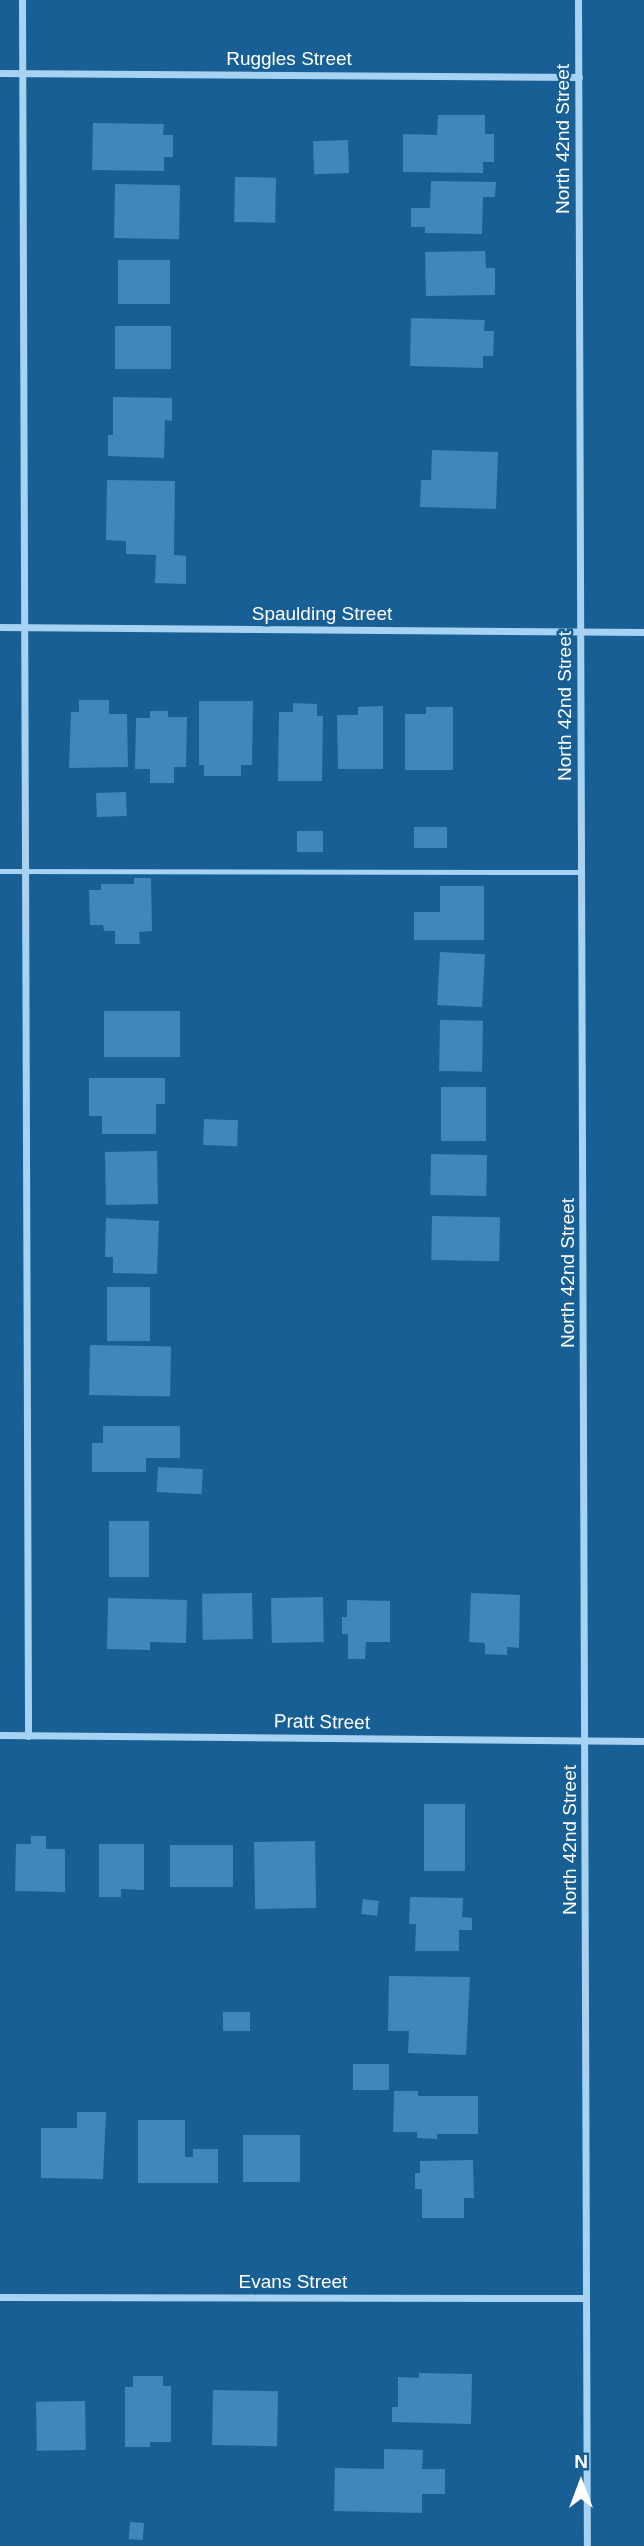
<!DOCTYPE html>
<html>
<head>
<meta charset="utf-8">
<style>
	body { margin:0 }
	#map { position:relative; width:644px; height:2546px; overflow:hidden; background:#175f94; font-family:Helvetica,sans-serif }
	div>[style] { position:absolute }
	.building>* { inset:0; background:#3f88bc; transform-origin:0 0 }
	.lane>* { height:5px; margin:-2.5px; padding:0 2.5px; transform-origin:2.5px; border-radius:2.5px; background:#a7d2f1 }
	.street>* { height:7px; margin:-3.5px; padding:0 3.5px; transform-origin:3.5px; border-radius:3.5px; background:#a7d2f1 }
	span { translate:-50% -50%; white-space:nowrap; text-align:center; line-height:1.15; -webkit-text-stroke:5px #175f94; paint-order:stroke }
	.street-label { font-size:19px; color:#fff }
	.north { position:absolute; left:546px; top:2448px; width:70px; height:70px; -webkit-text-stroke:5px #175f94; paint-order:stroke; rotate:0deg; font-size:19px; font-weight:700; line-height:28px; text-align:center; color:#fff }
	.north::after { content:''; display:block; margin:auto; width:24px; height:32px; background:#fff; clip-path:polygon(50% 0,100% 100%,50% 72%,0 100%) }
</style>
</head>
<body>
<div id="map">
	<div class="building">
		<div style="clip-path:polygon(438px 115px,485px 115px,485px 134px,494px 134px,494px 162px,483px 162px,483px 173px,403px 172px,403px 134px,437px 135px)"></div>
		<div style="clip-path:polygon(93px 123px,164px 124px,163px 135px,173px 135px,173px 157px,164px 157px,164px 171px,92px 170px)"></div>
		<div style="left:348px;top:140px;width:33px;height:35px;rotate:88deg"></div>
		<div style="left:235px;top:177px;width:41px;height:45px;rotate:1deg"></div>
		<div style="clip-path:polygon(431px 181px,496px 182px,495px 197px,483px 197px,482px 234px,425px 233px,425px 227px,411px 227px,411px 208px,430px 208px)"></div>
		<div style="left:115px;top:184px;width:65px;height:54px;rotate:1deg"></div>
		<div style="clip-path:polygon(485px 251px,486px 268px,495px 268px,495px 295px,426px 296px,425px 252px)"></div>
		<div style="left:118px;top:260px;width:52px;height:44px"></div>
		<div style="clip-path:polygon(411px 318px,485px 320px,484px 331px,494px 331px,493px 356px,483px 356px,483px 368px,410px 366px)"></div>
		<div style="left:115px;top:326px;width:56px;height:43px"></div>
		<div style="clip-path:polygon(113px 397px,172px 398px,172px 421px,165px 420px,164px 458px,108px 456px,108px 435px,113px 435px)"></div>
		<div style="clip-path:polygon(432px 450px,498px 452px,496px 509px,420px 507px,421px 480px,431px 480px)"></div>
		<div style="clip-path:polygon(107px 480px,175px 481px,174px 555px,186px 556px,186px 584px,155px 583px,156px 555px,126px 554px,126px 541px,106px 540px)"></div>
		<div style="clip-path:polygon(79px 700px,109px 700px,109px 714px,127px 714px,128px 767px,69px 768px,71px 712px,79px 712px)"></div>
		<div style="clip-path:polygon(199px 701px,253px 701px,252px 765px,241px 765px,241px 776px,204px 776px,204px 765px,199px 765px)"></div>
		<div style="clip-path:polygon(293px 703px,317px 704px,317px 716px,323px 716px,322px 781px,278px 781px,279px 712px,293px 712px)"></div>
		<div style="clip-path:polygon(383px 706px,383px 769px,338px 769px,337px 715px,358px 715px,358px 707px)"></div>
		<div style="clip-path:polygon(426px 707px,453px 707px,453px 770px,405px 770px,405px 714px,426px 714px)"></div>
		<div style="clip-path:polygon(150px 711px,168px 711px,168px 717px,187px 717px,186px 767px,174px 767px,174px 783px,150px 783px,150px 769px,135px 769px,136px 718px,150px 718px)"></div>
		<div style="left:126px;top:792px;width:24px;height:30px;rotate:88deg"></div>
		<div style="left:414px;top:827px;width:33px;height:21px"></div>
		<div style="left:323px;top:831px;width:21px;height:26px;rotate:90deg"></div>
		<div style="clip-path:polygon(134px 878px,151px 878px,152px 931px,139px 932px,140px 944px,115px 944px,115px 931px,104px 931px,103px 925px,90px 925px,89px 890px,101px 890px,101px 884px,134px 884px)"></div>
		<div style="clip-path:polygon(440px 886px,484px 886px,484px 940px,414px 940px,414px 912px,440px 912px)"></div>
		<div style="left:440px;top:952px;width:45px;height:53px;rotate:3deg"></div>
		<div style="left:104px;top:1011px;width:76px;height:46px"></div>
		<div style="left:440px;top:1020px;width:43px;height:51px;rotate:1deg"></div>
		<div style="clip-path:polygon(89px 1078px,165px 1078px,165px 1104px,156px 1104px,156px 1134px,102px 1134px,102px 1116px,89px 1116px)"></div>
		<div style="left:441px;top:1087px;width:45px;height:54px"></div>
		<div style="left:204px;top:1119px;width:34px;height:26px;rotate:2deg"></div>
		<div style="left:157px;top:1151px;width:53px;height:52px;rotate:89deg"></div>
		<div style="left:431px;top:1154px;width:56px;height:41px;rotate:1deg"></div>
		<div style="left:432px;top:1216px;width:68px;height:44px;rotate:1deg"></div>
		<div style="clip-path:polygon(106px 1218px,159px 1221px,157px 1274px,113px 1273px,113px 1257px,105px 1257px)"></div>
		<div style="left:107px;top:1287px;width:43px;height:54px"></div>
		<div style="left:90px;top:1345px;width:81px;height:50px;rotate:1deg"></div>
		<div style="clip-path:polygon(103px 1426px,180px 1426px,180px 1458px,146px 1458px,146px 1472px,92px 1472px,92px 1443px,103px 1443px)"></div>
		<div style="left:158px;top:1467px;width:45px;height:25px;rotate:3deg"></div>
		<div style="left:109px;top:1521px;width:40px;height:56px"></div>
		<div style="left:252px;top:1593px;width:46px;height:50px;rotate:89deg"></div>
		<div style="clip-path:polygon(471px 1593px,520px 1595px,519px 1648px,507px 1647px,507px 1655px,485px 1654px,485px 1643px,469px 1642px)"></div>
		<div style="left:323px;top:1597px;width:45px;height:52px;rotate:89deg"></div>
		<div style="clip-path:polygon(108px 1598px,187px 1600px,186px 1643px,150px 1642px,150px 1650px,107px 1649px)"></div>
		<div style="clip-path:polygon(347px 1600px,390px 1601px,390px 1642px,366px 1642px,365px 1659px,348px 1659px,348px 1634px,342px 1634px,342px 1617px,347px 1617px)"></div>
		<div style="left:424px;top:1804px;width:41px;height:67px"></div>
		<div style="clip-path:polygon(31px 1836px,46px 1836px,46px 1849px,65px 1849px,65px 1892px,15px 1891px,16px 1844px,31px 1844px)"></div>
		<div style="left:315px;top:1841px;width:67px;height:61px;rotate:89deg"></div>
		<div style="clip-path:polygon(99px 1844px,144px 1844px,144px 1890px,121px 1889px,121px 1897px,99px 1897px)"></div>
		<div style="left:170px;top:1845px;width:63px;height:42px"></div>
		<div style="clip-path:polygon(410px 1897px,463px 1898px,462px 1917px,472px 1918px,472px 1930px,459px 1930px,459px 1951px,415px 1951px,416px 1924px,409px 1924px)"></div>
		<div style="left:363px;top:1899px;width:16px;height:15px;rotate:7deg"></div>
		<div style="clip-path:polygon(389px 1976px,470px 1977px,466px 2055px,408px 2053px,409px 2031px,388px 2031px)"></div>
		<div style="left:223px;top:2012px;width:27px;height:19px"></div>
		<div style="left:389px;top:2064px;width:26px;height:36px;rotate:90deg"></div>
		<div style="clip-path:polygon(394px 2091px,418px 2091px,418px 2096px,478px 2096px,478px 2134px,437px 2134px,437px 2139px,417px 2138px,417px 2132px,393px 2132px)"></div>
		<div style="clip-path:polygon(77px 2112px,106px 2112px,103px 2179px,41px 2178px,41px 2128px,77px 2128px)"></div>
		<div style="clip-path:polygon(138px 2120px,185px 2120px,185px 2157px,193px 2157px,193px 2149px,218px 2149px,218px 2183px,138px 2183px)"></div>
		<div style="left:300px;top:2135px;width:47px;height:57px;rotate:90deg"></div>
		<div style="clip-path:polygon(473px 2160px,474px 2198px,464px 2198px,464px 2218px,422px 2218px,422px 2189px,415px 2189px,415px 2173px,420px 2173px,420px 2161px)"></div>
		<div style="clip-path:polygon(419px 2373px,472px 2374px,471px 2424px,392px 2422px,392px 2407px,398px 2407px,398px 2377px,419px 2378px)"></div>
		<div style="clip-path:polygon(133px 2376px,163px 2376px,163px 2386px,171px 2386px,171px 2442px,150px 2442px,150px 2447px,125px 2447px,125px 2387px,133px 2387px)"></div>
		<div style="left:213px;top:2390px;width:65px;height:55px;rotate:1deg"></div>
		<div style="left:85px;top:2401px;width:49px;height:49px;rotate:89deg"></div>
		<div style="clip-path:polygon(384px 2449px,423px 2450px,422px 2469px,445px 2469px,445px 2494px,422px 2494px,422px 2513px,334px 2511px,335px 2468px,384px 2469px)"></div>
		<div style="left:130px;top:2522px;width:14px;height:17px;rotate:4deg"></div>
	</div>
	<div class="lane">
		<div style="left:0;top:871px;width:582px;rotate:0.1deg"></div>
	</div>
	<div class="street">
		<div style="left:22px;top:0;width:1736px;rotate:89.8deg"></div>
		<div style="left:578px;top:0;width:2546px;rotate:89.8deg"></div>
		<div style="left:0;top:73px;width:579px;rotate:0.4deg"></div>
		<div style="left:0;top:627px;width:644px;rotate:0.44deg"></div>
		<div style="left:0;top:1735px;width:644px;rotate:0.53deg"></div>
		<div style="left:0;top:2297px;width:586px;rotate:0.1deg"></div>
	</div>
	<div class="street-label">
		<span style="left:289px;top:59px">Ruggles Street</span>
		<span style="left:563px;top:139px;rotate:-90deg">North 42nd Street</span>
		<span style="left:322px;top:614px">Spaulding Street</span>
		<span style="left:565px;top:706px;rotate:-90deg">North 42nd Street</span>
		<span style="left:568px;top:1273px;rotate:-90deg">North 42nd Street</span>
		<span style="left:322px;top:1722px;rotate:1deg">Pratt Street</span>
		<span style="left:570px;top:1840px;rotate:-90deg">North 42nd Street</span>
		<span style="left:293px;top:2282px">Evans Street</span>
	</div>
	<div class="north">N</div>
</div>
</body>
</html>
